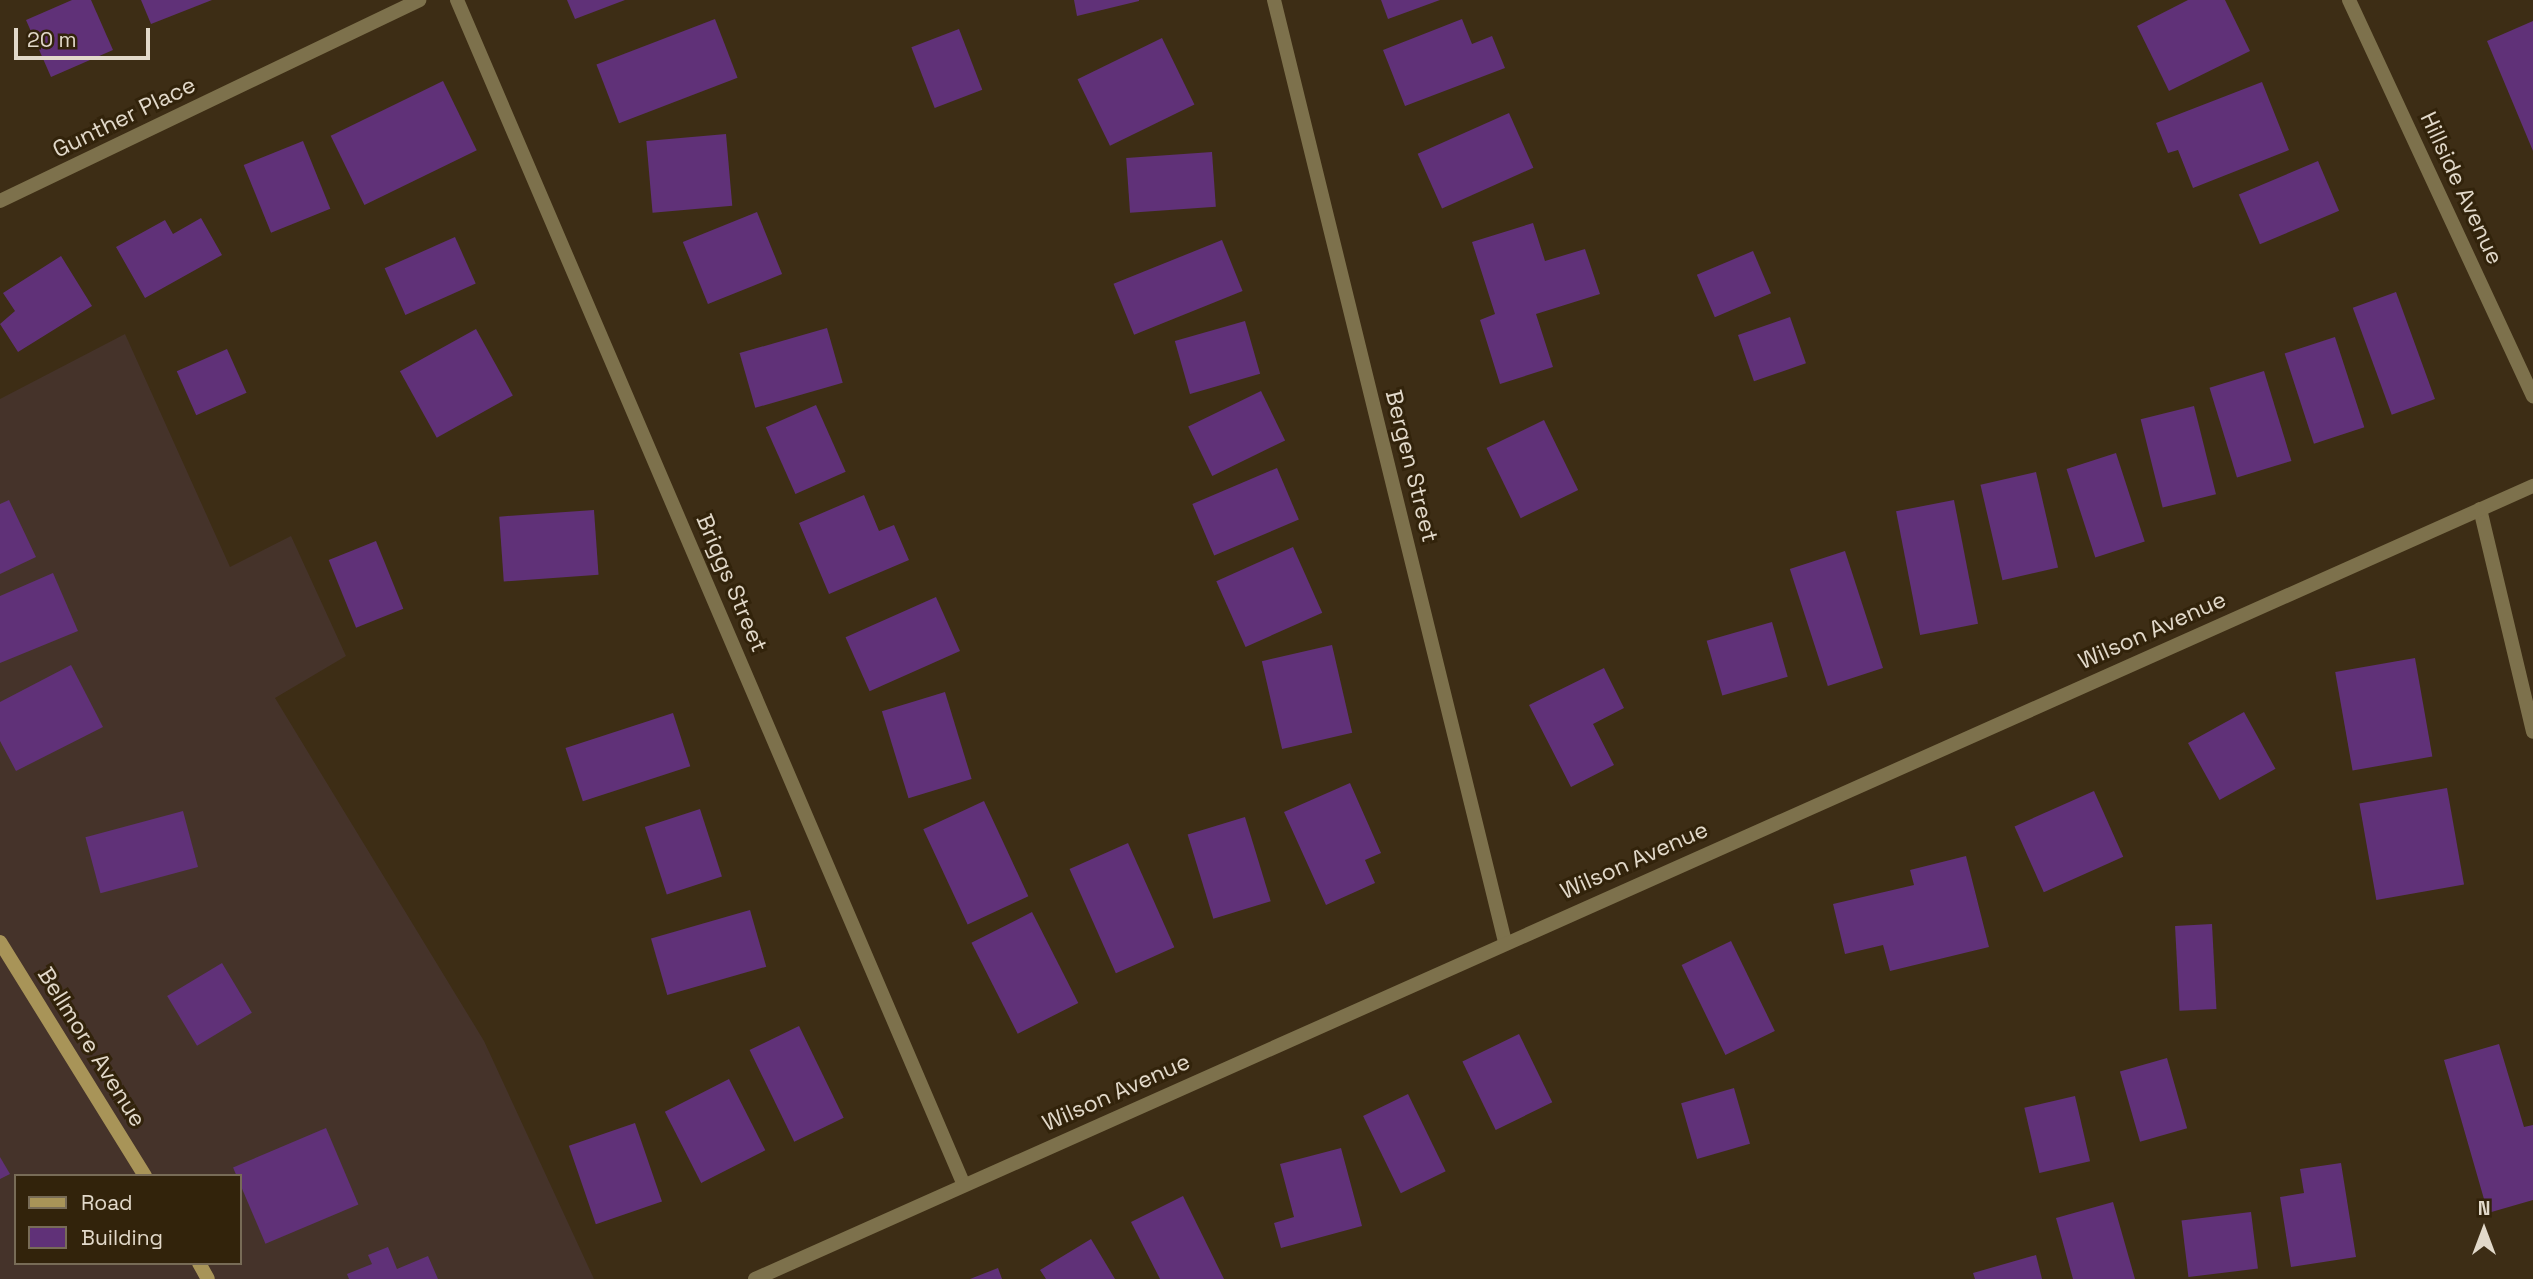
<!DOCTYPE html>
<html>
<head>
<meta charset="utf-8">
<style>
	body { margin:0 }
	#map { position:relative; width:2533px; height:1279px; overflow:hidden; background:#3d2d15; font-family:"Space Grotesk",sans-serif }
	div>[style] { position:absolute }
	.commercial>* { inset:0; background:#45332a }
	.building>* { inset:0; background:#603178; transform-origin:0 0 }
	.minor>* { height:14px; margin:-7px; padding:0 7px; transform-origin:7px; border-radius:7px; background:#7d714c }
	.secondary>* { height:14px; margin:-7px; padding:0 7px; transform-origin:7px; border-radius:7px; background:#a89458 }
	span { translate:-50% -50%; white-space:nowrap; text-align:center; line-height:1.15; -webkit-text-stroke:6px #32230b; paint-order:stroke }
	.street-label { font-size:23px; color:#e2d9ca }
	.legend { position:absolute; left:14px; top:1174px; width:228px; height:91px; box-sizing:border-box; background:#32230b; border:2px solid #786c57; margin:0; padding:9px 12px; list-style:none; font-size:21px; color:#e2d9ca }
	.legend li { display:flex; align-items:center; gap:14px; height:35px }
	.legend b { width:35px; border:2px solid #786c57 }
	.north { position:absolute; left:2449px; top:1195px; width:70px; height:70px; -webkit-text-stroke:5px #32230b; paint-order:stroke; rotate:0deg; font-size:19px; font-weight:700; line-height:28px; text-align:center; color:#e2d9ca }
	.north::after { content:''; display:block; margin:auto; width:24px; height:32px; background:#e2d9ca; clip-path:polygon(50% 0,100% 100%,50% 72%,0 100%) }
	.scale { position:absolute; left:14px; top:28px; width:136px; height:32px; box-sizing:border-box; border:4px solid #e2d9ca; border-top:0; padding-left:9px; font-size:21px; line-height:24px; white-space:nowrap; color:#e2d9ca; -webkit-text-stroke:5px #32230b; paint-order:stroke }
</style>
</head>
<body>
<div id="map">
	<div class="commercial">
		<div style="clip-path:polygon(evenodd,125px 334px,230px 567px,291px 536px,346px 656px,275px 698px,484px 1041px,594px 1279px,0 1279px,0 399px,125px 334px,16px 1176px,240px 1176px,240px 1263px,16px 1263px,16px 1176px)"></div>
	</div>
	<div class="building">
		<div style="clip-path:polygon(72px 0,91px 0,113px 50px,51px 77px,26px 20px)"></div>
		<div style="clip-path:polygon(141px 0,212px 0,151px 24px)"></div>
		<div style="clip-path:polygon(567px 0,625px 0,575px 19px)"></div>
		<div style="clip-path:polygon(1074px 0,1139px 0,1139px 1px,1077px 16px)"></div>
		<div style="clip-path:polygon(1381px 0,1440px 0,1388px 19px)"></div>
		<div style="clip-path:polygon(2188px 0,2225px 0,2250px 51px,2169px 91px,2137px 26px)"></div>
		<div style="left:715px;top:19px;width:63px;height:127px;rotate:69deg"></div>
		<div style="clip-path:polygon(1462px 19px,1472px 44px,1492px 36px,1505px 68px,1405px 106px,1383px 50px)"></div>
		<div style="clip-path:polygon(2533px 21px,2533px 151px,2487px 41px)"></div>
		<div style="left:959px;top:29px;width:65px;height:51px;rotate:69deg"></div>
		<div style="left:1162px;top:38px;width:74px;height:94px;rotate:64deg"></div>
		<div style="left:443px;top:81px;width:77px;height:125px;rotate:64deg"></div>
		<div style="clip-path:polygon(2262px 82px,2289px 150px,2193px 188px,2178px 150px,2168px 153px,2156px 123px)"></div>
		<div style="left:1509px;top:113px;width:60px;height:100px;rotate:66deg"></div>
		<div style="left:726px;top:134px;width:72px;height:80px;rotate:85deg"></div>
		<div style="left:303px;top:141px;width:73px;height:64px;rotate:68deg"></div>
		<div style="left:1212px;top:152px;width:55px;height:86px;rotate:86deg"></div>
		<div style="left:2318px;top:161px;width:54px;height:86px;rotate:67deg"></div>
		<div style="left:757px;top:212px;width:67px;height:80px;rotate:68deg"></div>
		<div style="clip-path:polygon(201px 218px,222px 255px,145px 298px,116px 247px,165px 220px,173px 234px)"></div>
		<div style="clip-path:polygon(1533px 223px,1545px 261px,1585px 249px,1600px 294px,1536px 314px,1553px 367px,1500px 384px,1480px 320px,1495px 314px,1472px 242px)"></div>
		<div style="left:455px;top:237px;width:51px;height:77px;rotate:66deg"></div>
		<div style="left:1222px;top:240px;width:55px;height:117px;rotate:68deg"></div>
		<div style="left:1753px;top:251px;width:46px;height:61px;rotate:67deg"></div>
		<div style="clip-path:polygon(61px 256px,92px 306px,18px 352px,0 324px,15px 311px,3px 293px)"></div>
		<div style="left:2396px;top:292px;width:114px;height:46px;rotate:70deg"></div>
		<div style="left:1790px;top:317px;width:49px;height:55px;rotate:71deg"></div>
		<div style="left:1245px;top:321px;width:55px;height:73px;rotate:74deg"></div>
		<div style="left:827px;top:328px;width:57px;height:91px;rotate:74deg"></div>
		<div style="left:476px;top:329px;width:76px;height:87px;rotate:61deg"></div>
		<div style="left:2335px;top:337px;width:95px;height:53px;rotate:72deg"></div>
		<div style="left:227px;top:349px;width:48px;height:55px;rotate:66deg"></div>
		<div style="left:2264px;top:371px;width:94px;height:57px;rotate:73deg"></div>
		<div style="left:1261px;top:391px;width:55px;height:81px;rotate:64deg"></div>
		<div style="left:816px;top:405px;width:73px;height:55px;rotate:66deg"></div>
		<div style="left:2194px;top:406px;width:91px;height:55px;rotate:76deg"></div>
		<div style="left:1544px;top:420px;width:78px;height:64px;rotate:64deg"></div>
		<div style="left:2116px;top:453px;width:93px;height:52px;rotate:72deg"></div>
		<div style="left:1277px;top:468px;width:56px;height:92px;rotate:67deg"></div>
		<div style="left:2036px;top:472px;width:98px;height:57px;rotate:77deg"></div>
		<div style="clip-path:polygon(864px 495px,879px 531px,894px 525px,909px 560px,829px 594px,799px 523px)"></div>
		<div style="clip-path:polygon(9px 500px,36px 557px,0 574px,0 504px)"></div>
		<div style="left:1954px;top:500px;width:126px;height:59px;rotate:79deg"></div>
		<div style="left:594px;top:510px;width:65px;height:95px;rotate:86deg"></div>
		<div style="left:376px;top:541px;width:73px;height:51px;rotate:68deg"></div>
		<div style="left:1293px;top:547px;width:72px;height:84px;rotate:66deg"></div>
		<div style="left:1845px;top:551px;width:123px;height:58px;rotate:72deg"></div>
		<div style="clip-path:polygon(53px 573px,78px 631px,0 663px,0 596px)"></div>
		<div style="left:936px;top:597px;width:59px;height:99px;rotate:66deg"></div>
		<div style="left:1772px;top:622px;width:57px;height:68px;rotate:74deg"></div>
		<div style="left:1332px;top:645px;width:90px;height:72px;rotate:77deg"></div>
		<div style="left:2415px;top:658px;width:100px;height:81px;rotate:80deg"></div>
		<div style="clip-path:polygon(71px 665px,103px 727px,16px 771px,0 741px,0 702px)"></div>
		<div style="clip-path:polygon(1604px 668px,1624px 708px,1593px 724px,1614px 765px,1571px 787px,1529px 705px)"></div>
		<div style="left:945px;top:692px;width:91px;height:66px;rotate:73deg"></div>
		<div style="left:2244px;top:712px;width:65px;height:64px;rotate:61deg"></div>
		<div style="left:673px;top:713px;width:56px;height:113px;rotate:72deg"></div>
		<div style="clip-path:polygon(1350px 783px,1381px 853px,1365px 860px,1375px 883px,1326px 905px,1284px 812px)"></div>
		<div style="left:2447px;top:788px;width:98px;height:89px;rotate:80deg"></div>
		<div style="left:2094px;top:791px;width:72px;height:87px;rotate:66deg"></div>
		<div style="left:984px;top:801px;width:105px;height:67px;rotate:65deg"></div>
		<div style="left:700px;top:809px;width:71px;height:58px;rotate:72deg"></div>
		<div style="left:183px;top:811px;width:58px;height:101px;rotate:75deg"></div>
		<div style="left:1245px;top:817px;width:88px;height:60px;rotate:73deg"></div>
		<div style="left:1128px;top:843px;width:114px;height:64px;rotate:66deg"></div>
		<div style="clip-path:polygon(1966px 856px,1989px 947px,1890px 971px,1883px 945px,1845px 954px,1833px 904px,1914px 885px,1910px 870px)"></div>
		<div style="left:750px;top:910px;width:59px;height:103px;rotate:74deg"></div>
		<div style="left:1032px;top:912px;width:102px;height:68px;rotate:63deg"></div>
		<div style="left:2212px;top:924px;width:85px;height:37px;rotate:87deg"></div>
		<div style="left:1731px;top:941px;width:100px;height:55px;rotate:64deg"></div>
		<div style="left:222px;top:963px;width:58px;height:64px;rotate:59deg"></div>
		<div style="left:799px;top:1026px;width:102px;height:55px;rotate:64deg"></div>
		<div style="left:1519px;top:1034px;width:76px;height:63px;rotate:64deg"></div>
		<div style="clip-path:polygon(2499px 1044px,2524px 1127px,2533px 1125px,2533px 1200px,2488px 1213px,2444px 1060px)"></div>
		<div style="left:2167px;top:1058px;width:73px;height:49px;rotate:74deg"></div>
		<div style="left:729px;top:1079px;width:80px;height:72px;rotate:63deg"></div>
		<div style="left:1734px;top:1088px;width:58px;height:55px;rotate:74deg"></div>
		<div style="left:1408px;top:1094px;width:86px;height:50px;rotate:64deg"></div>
		<div style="left:2075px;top:1096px;width:67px;height:52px;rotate:77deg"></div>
		<div style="left:635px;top:1123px;width:83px;height:70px;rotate:71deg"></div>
		<div style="left:326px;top:1128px;width:83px;height:101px;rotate:67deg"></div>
		<div style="clip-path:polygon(1341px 1148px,1362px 1226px,1281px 1248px,1274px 1223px,1294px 1217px,1280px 1164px)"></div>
		<div style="clip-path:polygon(0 1157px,10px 1174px,0 1179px)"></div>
		<div style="clip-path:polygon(2341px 1163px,2356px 1257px,2291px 1267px,2280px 1197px,2304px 1193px,2300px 1169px)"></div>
		<div style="clip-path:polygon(1183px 1196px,1224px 1279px,1160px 1279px,1131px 1222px)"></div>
		<div style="clip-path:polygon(2113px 1202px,2135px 1279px,2073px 1279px,2056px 1218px)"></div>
		<div style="left:2251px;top:1212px;width:57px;height:70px;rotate:83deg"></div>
		<div style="clip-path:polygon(1091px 1239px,1115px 1279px,1046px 1279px,1040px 1270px)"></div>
		<div style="clip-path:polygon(388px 1247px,397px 1269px,428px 1256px,438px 1279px,349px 1279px,347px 1274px,372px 1264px,368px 1255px)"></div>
		<div style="clip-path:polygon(2036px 1255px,2042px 1279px,1975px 1279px,1973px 1273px)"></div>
		<div style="clip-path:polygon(998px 1268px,1002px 1279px,970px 1279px)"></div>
	</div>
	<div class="minor">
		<div style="left:457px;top:0;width:1289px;rotate:66.84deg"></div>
		<div style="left:1274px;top:0;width:970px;rotate:76.22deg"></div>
		<div style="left:2349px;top:0;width:437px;rotate:65.1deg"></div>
		<div style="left:0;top:201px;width:465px;rotate:-25.6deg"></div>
		<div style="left:2480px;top:509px;width:229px;rotate:76.6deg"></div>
		<div style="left:755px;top:1279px;width:1947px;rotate:-24.04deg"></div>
	</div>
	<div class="secondary">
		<div style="left:0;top:942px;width:275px;rotate:58.2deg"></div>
		<div style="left:199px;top:1263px;width:18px;rotate:61deg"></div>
	</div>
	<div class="street-label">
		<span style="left:124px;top:117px;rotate:-26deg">Gunther Place</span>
		<span style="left:2462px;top:188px;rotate:65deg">Hillside Avenue</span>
		<span style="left:1412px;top:466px;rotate:76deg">Bergen Street</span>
		<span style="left:732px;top:583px;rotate:67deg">Briggs Street</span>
		<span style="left:2152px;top:630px;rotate:-24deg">Wilson Avenue</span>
		<span style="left:1634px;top:860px;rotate:-24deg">Wilson Avenue</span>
		<span style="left:92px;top:1047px;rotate:58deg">Bellmore Avenue</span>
		<span style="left:1116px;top:1092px;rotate:-24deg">Wilson Avenue</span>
	</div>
	<ul class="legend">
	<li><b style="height:9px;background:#a89458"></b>Road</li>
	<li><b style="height:19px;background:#603178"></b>Building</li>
	</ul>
	<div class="north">N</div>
	<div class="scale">20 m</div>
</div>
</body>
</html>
